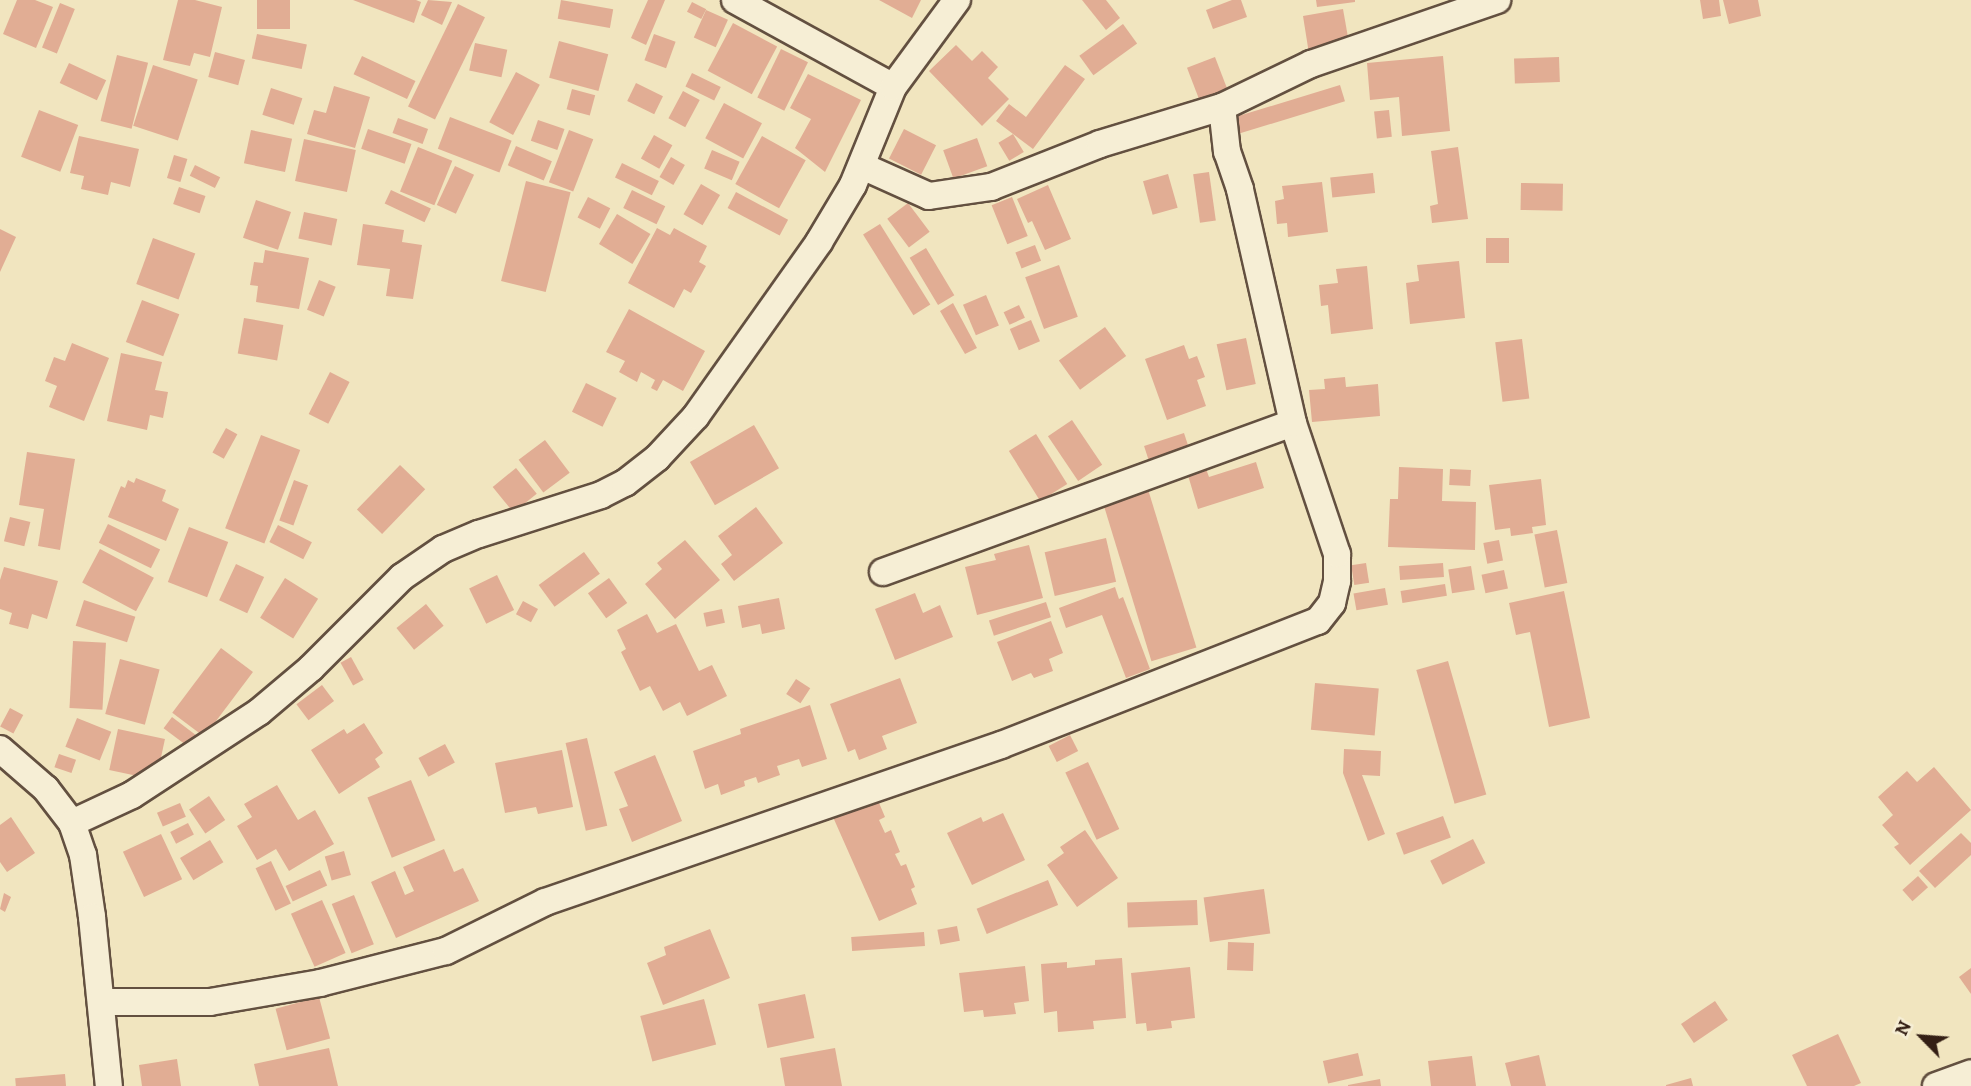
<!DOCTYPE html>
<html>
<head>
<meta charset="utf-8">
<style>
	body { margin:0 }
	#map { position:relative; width:1971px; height:1086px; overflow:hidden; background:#f1e5bf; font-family:Alegreya,serif }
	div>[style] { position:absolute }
	.building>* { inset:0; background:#e1ad94; transform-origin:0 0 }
	.roads { filter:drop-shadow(2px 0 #635040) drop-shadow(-2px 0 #635040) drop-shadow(0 2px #635040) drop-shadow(0 -2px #635040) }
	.minor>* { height:26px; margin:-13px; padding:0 13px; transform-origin:13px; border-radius:13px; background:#f6eed5 }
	span { translate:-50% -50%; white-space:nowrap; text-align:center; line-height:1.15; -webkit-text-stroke:7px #f6eed5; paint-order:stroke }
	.north { position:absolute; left:1887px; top:1002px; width:70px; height:70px; -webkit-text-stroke:5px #f6eed5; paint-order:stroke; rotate:295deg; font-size:19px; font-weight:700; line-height:28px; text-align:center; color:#341f15 }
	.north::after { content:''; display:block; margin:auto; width:24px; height:32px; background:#341f15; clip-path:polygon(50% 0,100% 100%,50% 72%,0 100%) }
</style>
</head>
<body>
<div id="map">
	<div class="building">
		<div style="clip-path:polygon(17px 0,35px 0,53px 7px,36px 48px,3px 34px)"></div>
		<div style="clip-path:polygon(178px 0,195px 0,222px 7px,210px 57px,194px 53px,190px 66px,163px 60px)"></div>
		<div style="left:257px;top:0;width:33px;height:29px"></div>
		<div style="clip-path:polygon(353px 0,416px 0,421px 2px,414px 23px)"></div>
		<div style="clip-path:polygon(428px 0,452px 2px,442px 25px,421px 15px)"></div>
		<div style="left:561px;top:0;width:53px;height:19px;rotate:10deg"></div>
		<div style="clip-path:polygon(648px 0,665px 0,646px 45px,631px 38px)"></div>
		<div style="clip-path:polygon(879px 0,921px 0,912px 18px)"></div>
		<div style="clip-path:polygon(1082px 0,1106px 0,1120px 18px,1106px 30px)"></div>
		<div style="clip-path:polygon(1232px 0,1241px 0,1247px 17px,1213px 29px,1206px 10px)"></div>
		<div style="clip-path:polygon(1316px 0,1355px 0,1355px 2px,1317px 7px)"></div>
		<div style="clip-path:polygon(1700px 0,1719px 0,1721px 16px,1703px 19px)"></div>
		<div style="clip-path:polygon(1723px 0,1758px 0,1761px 16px,1729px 24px)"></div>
		<div style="left:692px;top:2px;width:16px;height:11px;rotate:27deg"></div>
		<div style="left:60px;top:3px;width:16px;height:48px;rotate:22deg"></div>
		<div style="left:458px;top:4px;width:30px;height:114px;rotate:26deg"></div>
		<div style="clip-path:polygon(1343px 9px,1349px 43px,1310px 60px,1303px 16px)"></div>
		<div style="left:706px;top:10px;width:24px;height:30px;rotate:24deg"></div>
		<div style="left:733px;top:23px;width:50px;height:54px;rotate:28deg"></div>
		<div style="left:1123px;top:24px;width:24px;height:54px;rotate:54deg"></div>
		<div style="left:257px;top:34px;width:51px;height:25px;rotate:12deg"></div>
		<div style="left:654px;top:34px;width:23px;height:28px;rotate:20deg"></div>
		<div style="left:559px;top:41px;width:51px;height:38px;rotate:15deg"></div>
		<div style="left:475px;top:43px;width:33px;height:28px;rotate:12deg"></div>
		<div style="clip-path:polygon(956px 45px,972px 61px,982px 51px,998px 67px,988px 78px,1009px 99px,982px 126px,929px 71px)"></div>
		<div style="left:781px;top:49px;width:30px;height:54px;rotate:26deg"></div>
		<div style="left:215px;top:52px;width:31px;height:26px;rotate:15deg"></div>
		<div style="left:117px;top:55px;width:32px;height:68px;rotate:14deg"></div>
		<div style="left:362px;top:56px;width:59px;height:20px;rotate:25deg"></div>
		<div style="clip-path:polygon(1443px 56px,1450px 131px,1402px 136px,1399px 97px,1370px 100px,1367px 63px)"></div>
		<div style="left:1215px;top:57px;width:34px;height:30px;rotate:69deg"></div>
		<div style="left:1559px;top:57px;width:25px;height:45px;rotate:88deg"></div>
		<div style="left:69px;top:63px;width:41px;height:22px;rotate:25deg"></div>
		<div style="left:153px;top:65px;width:47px;height:64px;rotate:18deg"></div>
		<div style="clip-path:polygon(1065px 65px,1085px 79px,1033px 149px,996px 121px,1009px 104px,1026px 117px)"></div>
		<div style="left:516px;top:72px;width:27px;height:57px;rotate:28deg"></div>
		<div style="left:692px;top:73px;width:32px;height:15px;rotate:26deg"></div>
		<div style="clip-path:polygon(808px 74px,861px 100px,825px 172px,795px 148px,811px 119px,790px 108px)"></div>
		<div style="left:636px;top:83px;width:30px;height:20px;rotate:26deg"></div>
		<div style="left:1340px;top:85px;width:17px;height:114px;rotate:73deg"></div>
		<div style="clip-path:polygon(334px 86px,370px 97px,355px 148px,307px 134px,314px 110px,326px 113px)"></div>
		<div style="left:271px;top:88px;width:33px;height:28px;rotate:18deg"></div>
		<div style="left:572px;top:89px;width:24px;height:21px;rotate:15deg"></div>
		<div style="left:683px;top:91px;width:19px;height:31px;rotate:28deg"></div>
		<div style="left:724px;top:103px;width:43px;height:40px;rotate:28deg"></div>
		<div style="left:39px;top:110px;width:42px;height:50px;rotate:21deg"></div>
		<div style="left:1389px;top:110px;width:27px;height:15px;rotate:84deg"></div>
		<div style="left:450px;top:117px;width:66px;height:34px;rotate:21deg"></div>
		<div style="left:398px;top:118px;width:32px;height:16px;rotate:20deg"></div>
		<div style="left:538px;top:120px;width:28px;height:22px;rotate:19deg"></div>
		<div style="left:368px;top:129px;width:46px;height:21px;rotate:19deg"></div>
		<div style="left:904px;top:129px;width:36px;height:33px;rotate:27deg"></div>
		<div style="left:251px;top:130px;width:42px;height:34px;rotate:12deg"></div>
		<div style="left:569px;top:130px;width:26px;height:56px;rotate:21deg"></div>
		<div style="left:1013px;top:134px;width:21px;height:17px;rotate:59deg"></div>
		<div style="left:654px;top:135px;width:21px;height:27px;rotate:29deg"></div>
		<div style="clip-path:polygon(79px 136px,139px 149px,130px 187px,111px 182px,108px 195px,81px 189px,84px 176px,70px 173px)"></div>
		<div style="left:762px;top:136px;width:50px;height:55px;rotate:29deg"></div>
		<div style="left:977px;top:138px;width:30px;height:36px;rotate:70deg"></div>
		<div style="left:304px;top:139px;width:53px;height:43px;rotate:12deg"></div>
		<div style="left:516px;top:146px;width:39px;height:21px;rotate:23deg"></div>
		<div style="left:418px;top:147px;width:37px;height:48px;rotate:22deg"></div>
		<div style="clip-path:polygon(1458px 147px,1468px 219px,1432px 223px,1430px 206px,1438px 204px,1431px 151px)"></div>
		<div style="left:712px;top:150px;width:30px;height:20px;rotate:23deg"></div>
		<div style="left:174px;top:155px;width:14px;height:24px;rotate:17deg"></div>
		<div style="left:671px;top:157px;width:16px;height:23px;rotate:30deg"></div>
		<div style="left:622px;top:163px;width:41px;height:16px;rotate:26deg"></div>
		<div style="left:195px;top:165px;width:28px;height:12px;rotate:26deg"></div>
		<div style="left:455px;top:166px;width:21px;height:43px;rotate:25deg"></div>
		<div style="left:1209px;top:172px;width:49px;height:16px;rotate:82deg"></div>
		<div style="left:1373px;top:173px;width:20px;height:43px;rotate:84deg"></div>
		<div style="left:1168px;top:174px;width:35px;height:26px;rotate:74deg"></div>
		<div style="left:526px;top:181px;width:46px;height:103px;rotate:14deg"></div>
		<div style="clip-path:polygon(1322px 182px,1328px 232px,1288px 237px,1287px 223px,1277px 224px,1275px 201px,1284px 199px,1282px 186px)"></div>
		<div style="left:1521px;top:183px;width:42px;height:27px;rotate:1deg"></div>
		<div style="left:701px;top:184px;width:22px;height:35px;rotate:30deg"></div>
		<div style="clip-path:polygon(1048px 185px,1071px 239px,1045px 250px,1032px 221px,1028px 223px,1017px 199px)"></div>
		<div style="left:179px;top:187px;width:28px;height:18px;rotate:19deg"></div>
		<div style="left:391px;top:190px;width:44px;height:15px;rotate:25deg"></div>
		<div style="left:632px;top:190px;width:37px;height:20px;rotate:26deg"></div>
		<div style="left:736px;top:192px;width:59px;height:18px;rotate:28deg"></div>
		<div style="left:588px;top:197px;width:25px;height:23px;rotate:27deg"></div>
		<div style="left:1012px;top:197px;width:42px;height:22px;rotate:68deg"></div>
		<div style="left:256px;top:200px;width:37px;height:40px;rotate:19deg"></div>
		<div style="left:908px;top:203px;width:36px;height:26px;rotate:53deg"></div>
		<div style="left:304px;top:212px;width:34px;height:27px;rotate:12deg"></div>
		<div style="left:617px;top:214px;width:39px;height:35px;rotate:31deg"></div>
		<div style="clip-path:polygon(363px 224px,404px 230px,402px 242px,422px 245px,413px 299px,386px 296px,390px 269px,357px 265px)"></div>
		<div style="left:880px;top:224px;width:95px;height:20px;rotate:58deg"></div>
		<div style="clip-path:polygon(657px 228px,670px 235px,674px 228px,707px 246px,699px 262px,706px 266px,691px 293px,684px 289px,674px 308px,628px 283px)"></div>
		<div style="clip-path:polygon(0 229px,16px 237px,0 272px)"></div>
		<div style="left:153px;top:238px;width:45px;height:49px;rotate:20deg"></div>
		<div style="left:1509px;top:238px;width:25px;height:23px;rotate:90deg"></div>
		<div style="left:1035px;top:245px;width:17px;height:21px;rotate:69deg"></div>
		<div style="left:926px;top:248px;width:55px;height:19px;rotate:59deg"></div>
		<div style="clip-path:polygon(265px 250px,309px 258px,299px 309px,256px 302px,258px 286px,250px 285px,254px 262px,263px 263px)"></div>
		<div style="clip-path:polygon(1459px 261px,1465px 318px,1410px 324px,1406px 283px,1419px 281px,1417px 265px)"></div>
		<div style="left:1059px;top:265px;width:55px;height:36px;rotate:70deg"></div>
		<div style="clip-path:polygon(1367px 266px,1373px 329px,1331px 334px,1328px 305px,1321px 306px,1319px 285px,1338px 283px,1336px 269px)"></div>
		<div style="left:319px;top:280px;width:18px;height:32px;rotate:22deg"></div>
		<div style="left:986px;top:295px;width:33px;height:25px;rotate:67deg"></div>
		<div style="left:142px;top:300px;width:40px;height:45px;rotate:21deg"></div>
		<div style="clip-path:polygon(953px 303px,977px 348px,965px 354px,940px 311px)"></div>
		<div style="left:1019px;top:305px;width:14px;height:17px;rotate:65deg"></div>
		<div style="clip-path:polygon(629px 309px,705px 351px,683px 391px,663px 380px,657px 391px,651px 388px,655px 380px,641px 372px,637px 382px,619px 372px,625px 361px,606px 352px)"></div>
		<div style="left:244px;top:318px;width:40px;height:36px;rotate:10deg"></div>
		<div style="left:1031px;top:320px;width:23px;height:23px;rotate:67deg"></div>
		<div style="left:1105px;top:327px;width:36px;height:57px;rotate:54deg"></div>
		<div style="left:1246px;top:338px;width:47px;height:30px;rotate:78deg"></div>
		<div style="left:1522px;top:339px;width:60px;height:27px;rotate:83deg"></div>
		<div style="clip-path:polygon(72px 343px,109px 358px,84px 421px,49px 407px,57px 386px,45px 381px,54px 357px,65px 361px)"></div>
		<div style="clip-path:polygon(1184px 345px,1189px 359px,1197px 356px,1205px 377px,1197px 380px,1206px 406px,1167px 420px,1145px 359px)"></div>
		<div style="clip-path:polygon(121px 353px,162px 362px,155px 390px,168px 392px,163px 418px,150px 415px,147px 430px,107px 421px)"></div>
		<div style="left:330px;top:372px;width:22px;height:47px;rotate:27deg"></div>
		<div style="clip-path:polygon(1345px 377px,1346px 387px,1378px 384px,1380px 416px,1312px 422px,1309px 390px,1325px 389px,1324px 379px)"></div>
		<div style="left:586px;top:383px;width:34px;height:32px;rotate:26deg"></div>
		<div style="left:1072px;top:420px;width:54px;height:29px;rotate:56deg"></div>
		<div style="left:754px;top:425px;width:50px;height:74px;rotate:60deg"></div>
		<div style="left:226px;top:428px;width:13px;height:28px;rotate:29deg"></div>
		<div style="left:1184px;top:433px;width:19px;height:42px;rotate:72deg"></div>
		<div style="left:1036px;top:434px;width:59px;height:32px;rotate:58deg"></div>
		<div style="left:261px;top:435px;width:42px;height:100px;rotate:21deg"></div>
		<div style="left:545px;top:440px;width:41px;height:33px;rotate:53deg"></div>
		<div style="clip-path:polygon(27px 452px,75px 459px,60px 550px,38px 546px,44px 509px,19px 505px)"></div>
		<div style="clip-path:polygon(1256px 462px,1264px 488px,1198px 509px,1187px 472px,1205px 466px,1209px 477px)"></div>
		<div style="left:400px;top:465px;width:35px;height:62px;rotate:44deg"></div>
		<div style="clip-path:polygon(1399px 467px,1443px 469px,1442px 501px,1476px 502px,1475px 550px,1388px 547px,1390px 499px,1398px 499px)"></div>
		<div style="left:516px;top:468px;width:33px;height:30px;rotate:51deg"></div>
		<div style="left:1450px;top:469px;width:21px;height:16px;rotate:3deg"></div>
		<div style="clip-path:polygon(136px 478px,166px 490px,162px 501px,179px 509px,166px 541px,108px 517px,121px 486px,125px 488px,128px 480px,134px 483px)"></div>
		<div style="clip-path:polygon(1541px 479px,1546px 525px,1532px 527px,1533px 533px,1511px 536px,1510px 528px,1495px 530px,1489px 485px)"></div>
		<div style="left:294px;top:480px;width:15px;height:43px;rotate:20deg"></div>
		<div style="left:1147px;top:486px;width:169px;height:47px;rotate:73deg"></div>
		<div style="clip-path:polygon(756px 507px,783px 543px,734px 581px,721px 564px,732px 555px,718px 536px)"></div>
		<div style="left:10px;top:517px;width:21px;height:25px;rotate:14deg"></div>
		<div style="left:108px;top:524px;width:58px;height:21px;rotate:26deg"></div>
		<div style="left:278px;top:525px;width:38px;height:19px;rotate:27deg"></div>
		<div style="left:189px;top:527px;width:42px;height:59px;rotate:21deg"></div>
		<div style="left:1557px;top:530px;width:54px;height:23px;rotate:79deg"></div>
		<div style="left:1106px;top:538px;width:45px;height:63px;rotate:77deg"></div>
		<div style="clip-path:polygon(685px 540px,720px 580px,675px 619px,645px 584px,662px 569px,657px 563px)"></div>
		<div style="left:1499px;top:540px;width:21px;height:16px;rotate:79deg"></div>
		<div style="clip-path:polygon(1029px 545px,1043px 598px,977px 615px,965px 567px,996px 560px,994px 554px)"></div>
		<div style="left:100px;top:549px;width:61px;height:38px;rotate:28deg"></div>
		<div style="left:584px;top:552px;width:27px;height:56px;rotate:54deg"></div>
		<div style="left:1366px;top:563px;width:20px;height:15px;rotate:81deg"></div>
		<div style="left:1443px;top:563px;width:14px;height:44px;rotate:86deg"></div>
		<div style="left:236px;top:564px;width:31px;height:40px;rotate:25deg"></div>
		<div style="left:1471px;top:566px;width:24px;height:23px;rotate:81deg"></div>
		<div style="clip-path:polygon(4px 567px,58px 581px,47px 619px,32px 614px,28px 629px,9px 624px,12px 613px,0 609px,0 580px)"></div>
		<div style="left:1504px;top:570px;width:19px;height:23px;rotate:78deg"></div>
		<div style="left:497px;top:575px;width:39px;height:31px;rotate:64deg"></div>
		<div style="left:285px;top:578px;width:39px;height:47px;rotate:32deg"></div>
		<div style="left:609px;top:578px;width:31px;height:26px;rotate:54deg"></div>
		<div style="left:1445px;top:584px;width:12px;height:45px;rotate:81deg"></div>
		<div style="clip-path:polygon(1115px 587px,1119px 599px,1123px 597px,1150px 669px,1126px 678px,1102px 615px,1066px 628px,1059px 608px)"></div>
		<div style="left:1385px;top:588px;width:17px;height:32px;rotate:80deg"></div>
		<div style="clip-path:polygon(1564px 591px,1590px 718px,1549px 727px,1530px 632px,1516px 635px,1509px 603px)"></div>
		<div style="clip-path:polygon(915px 593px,923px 613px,940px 605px,953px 637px,895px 660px,875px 609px)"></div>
		<div style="clip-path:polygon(779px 598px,785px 629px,762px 634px,760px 624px,742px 628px,738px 606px)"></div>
		<div style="left:84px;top:600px;width:54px;height:27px;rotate:18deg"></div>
		<div style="left:523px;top:601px;width:17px;height:15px;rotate:28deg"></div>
		<div style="left:1046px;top:602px;width:16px;height:60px;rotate:72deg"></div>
		<div style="left:426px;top:604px;width:28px;height:38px;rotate:51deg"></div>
		<div style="left:722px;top:609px;width:14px;height:19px;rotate:78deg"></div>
		<div style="clip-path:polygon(647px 614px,657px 633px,676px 624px,699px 671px,712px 665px,727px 696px,687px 716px,680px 702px,663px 711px,650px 686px,640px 691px,621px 652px,626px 649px,617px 630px)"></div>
		<div style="clip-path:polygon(1051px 621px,1063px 653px,1049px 659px,1053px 671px,1034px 678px,1031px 673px,1012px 681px,997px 642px)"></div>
		<div style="left:73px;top:641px;width:33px;height:67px;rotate:3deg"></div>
		<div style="left:221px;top:648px;width:40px;height:81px;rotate:37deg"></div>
		<div style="left:351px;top:657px;width:26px;height:12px;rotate:61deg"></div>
		<div style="left:120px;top:659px;width:41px;height:57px;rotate:15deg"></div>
		<div style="left:1448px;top:661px;width:139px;height:33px;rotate:74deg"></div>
		<div style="clip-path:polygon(900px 678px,917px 723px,882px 736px,887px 749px,859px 760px,855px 749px,848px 752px,830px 704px)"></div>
		<div style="left:796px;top:679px;width:17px;height:18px;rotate:33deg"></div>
		<div style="left:1315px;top:683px;width:64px;height:47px;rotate:5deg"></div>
		<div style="left:322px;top:685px;width:20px;height:32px;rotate:53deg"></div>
		<div style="clip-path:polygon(810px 705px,827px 759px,802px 767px,799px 759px,777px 766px,780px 775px,758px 783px,756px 777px,744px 781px,745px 786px,721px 795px,718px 784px,705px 789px,693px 751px,741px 734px,740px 729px)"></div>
		<div style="left:10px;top:708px;width:15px;height:21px;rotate:28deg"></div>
		<div style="left:172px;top:717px;width:31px;height:14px;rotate:37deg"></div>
		<div style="left:77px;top:718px;width:37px;height:31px;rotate:22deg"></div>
		<div style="clip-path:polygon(364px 723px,383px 753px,375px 759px,380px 767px,339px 794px,311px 750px,344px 729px,347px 734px)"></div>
		<div style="left:118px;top:729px;width:48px;height:42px;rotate:12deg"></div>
		<div style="left:1070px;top:735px;width:18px;height:24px;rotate:63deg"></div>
		<div style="left:587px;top:738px;width:90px;height:22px;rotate:77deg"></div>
		<div style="left:445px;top:744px;width:21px;height:30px;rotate:62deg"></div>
		<div style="clip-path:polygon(1344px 749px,1381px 751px,1380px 776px,1362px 775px,1385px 834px,1368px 841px,1343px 773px)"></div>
		<div style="clip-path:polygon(562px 750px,573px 807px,538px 814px,536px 807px,505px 813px,495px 763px)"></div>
		<div style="left:59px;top:754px;width:18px;height:14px;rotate:19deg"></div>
		<div style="clip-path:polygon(655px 755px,682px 821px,632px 842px,619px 809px,628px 806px,614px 772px)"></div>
		<div style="left:1088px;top:762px;width:74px;height:25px;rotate:65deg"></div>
		<div style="clip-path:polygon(1934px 767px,1971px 810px,1910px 865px,1894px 847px,1899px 844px,1882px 825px,1893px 815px,1878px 797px,1907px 771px,1917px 782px)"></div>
		<div style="left:411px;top:780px;width:65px;height:47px;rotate:68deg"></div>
		<div style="clip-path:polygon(277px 785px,298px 820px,315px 810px,334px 844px,289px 871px,276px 849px,257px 860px,237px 826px,252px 817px,244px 804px)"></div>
		<div style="left:209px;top:796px;width:29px;height:24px;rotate:56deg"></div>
		<div style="clip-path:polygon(877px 798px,885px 817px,879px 820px,885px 833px,891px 830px,900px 852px,895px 854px,901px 866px,906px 864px,915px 887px,911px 889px,917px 904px,879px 921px,833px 817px)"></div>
		<div style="left:180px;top:803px;width:15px;height:25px;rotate:67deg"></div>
		<div style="clip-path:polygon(1003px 813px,1025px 860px,972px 885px,947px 833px,981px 817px,983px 822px)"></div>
		<div style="left:1443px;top:816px;width:23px;height:50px;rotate:70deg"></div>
		<div style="clip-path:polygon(11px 817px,35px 853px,7px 872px,0 862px,0 825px)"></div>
		<div style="left:188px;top:823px;width:13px;height:20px;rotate:63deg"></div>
		<div style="clip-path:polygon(1085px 830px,1118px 878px,1077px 907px,1047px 865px,1064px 853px,1060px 847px)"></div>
		<div style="clip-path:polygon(1961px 833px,1971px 843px,1971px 855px,1935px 888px,1919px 871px)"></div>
		<div style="left:161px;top:834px;width:50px;height:42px;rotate:65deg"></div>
		<div style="left:1473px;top:839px;width:27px;height:48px;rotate:63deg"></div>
		<div style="left:210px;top:840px;width:26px;height:35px;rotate:59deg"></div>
		<div style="clip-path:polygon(444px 849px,454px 872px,463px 868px,479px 901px,396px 938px,371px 882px,395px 871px,405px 895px,414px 891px,403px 867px)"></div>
		<div style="left:344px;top:851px;width:25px;height:20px;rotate:74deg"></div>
		<div style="left:271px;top:861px;width:47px;height:17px;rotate:65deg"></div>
		<div style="left:320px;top:870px;width:17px;height:38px;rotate:65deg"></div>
		<div style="left:1918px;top:876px;width:15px;height:21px;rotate:48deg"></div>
		<div style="left:1048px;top:880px;width:27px;height:77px;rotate:68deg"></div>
		<div style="left:1264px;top:889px;width:45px;height:61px;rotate:82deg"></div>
		<div style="clip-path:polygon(4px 893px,11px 897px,5px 912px,0 909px)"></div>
		<div style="left:354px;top:895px;width:53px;height:24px;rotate:68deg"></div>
		<div style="left:322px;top:900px;width:58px;height:34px;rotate:66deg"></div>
		<div style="left:1197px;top:900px;width:25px;height:70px;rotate:88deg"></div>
		<div style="left:957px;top:926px;width:15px;height:20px;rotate:79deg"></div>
		<div style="clip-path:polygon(710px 929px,730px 978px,663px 1005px,647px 963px,666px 955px,664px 947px)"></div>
		<div style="left:924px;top:932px;width:14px;height:73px;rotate:86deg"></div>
		<div style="left:1228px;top:942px;width:26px;height:28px;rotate:2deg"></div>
		<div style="clip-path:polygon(1122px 958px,1126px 1018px,1093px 1021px,1094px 1029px,1058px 1032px,1057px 1011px,1044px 1013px,1041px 964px,1067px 962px,1067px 968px,1095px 965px,1095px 960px)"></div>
		<div style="clip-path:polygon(1025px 966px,1029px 1001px,1014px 1003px,1016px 1014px,984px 1017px,983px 1010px,964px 1012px,959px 973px)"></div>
		<div style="clip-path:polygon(1190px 967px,1195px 1018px,1171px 1021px,1172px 1028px,1147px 1031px,1146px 1023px,1136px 1024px,1131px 973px)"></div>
		<div style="clip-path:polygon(1971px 968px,1971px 994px,1959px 977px)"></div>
		<div style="left:805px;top:994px;width:45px;height:48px;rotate:78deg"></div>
		<div style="left:319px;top:997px;width:43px;height:45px;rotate:75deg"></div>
		<div style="left:704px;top:999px;width:47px;height:66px;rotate:75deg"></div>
		<div style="left:1715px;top:1001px;width:23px;height:41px;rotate:56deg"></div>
		<div style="clip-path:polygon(1838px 1034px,1861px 1083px,1854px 1086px,1807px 1086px,1792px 1055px)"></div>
		<div style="clip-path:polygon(329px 1048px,338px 1086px,259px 1086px,254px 1064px)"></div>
		<div style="clip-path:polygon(835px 1048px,842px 1086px,785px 1086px,780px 1058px)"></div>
		<div style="left:1358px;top:1053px;width:23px;height:36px;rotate:77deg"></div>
		<div style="clip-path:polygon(1539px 1055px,1546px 1086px,1511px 1086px,1505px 1063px)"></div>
		<div style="clip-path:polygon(1472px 1056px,1476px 1086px,1431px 1086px,1428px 1061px)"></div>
		<div style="clip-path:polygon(177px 1059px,181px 1086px,142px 1086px,139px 1065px)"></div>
		<div style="left:65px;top:1074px;width:12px;height:50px;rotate:85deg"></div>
		<div style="clip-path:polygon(1691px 1078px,1693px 1086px,1666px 1086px,1666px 1085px)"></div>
		<div style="clip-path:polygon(1380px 1079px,1381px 1086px,1348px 1086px,1348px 1085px)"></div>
	</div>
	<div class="roads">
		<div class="minor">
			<div style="left:735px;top:0;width:180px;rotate:28.8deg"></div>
			<div style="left:862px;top:166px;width:73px;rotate:24.1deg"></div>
			<div style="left:929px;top:196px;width:63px;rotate:-8.3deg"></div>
			<div style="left:991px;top:187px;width:117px;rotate:-21.5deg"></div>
			<div style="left:1100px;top:144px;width:127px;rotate:-16.9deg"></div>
			<div style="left:883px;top:572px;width:436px;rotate:-20deg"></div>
			<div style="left:0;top:749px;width:61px;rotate:41deg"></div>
			<div style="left:46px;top:789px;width:43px;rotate:52.6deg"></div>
			<div style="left:72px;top:823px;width:34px;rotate:71deg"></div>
			<div style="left:83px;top:855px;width:63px;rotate:81.7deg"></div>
			<div style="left:92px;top:917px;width:170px;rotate:84.3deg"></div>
			<div style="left:72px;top:823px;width:66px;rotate:-25deg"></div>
			<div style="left:132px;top:795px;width:152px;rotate:-33.2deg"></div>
			<div style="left:259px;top:712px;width:68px;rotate:-40.2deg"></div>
			<div style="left:311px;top:668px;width:129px;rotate:-45deg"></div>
			<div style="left:402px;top:577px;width:50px;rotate:-34.3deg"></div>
			<div style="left:443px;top:549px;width:39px;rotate:-23deg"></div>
			<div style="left:479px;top:534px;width:128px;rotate:-17.7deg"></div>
			<div style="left:601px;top:495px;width:27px;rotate:-27deg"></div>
			<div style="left:625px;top:483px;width:41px;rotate:-38deg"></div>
			<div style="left:657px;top:458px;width:57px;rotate:-47.1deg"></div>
			<div style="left:696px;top:416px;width:213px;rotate:-54.7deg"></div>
			<div style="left:819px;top:242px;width:66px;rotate:-59.2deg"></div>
			<div style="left:853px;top:185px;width:106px;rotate:-67.8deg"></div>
			<div style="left:893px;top:87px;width:108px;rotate:-53.7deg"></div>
			<div style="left:101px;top:1002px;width:109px"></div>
			<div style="left:210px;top:1002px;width:112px;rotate:-9.8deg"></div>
			<div style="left:320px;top:983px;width:130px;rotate:-14.3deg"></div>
			<div style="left:446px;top:951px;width:110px;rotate:-26.3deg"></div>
			<div style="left:545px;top:902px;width:482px;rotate:-19deg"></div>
			<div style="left:1001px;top:745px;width:340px;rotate:-21.4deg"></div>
			<div style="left:1318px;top:621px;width:23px;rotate:-52deg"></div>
			<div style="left:1332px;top:603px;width:23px;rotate:-77deg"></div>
			<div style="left:1337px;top:581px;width:27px;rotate:-90deg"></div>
			<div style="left:1337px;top:554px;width:138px;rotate:-108.6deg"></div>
			<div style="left:1293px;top:423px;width:240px;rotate:-102.8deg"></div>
			<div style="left:1240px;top:189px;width:39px;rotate:-109deg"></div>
			<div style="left:1227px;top:152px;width:45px;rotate:-96.3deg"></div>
			<div style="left:1222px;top:107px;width:99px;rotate:-25.8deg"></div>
			<div style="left:1311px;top:64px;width:197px;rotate:-19deg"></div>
			<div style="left:1936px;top:1086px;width:37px;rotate:-20deg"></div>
		</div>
	</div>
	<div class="north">N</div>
</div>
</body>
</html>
